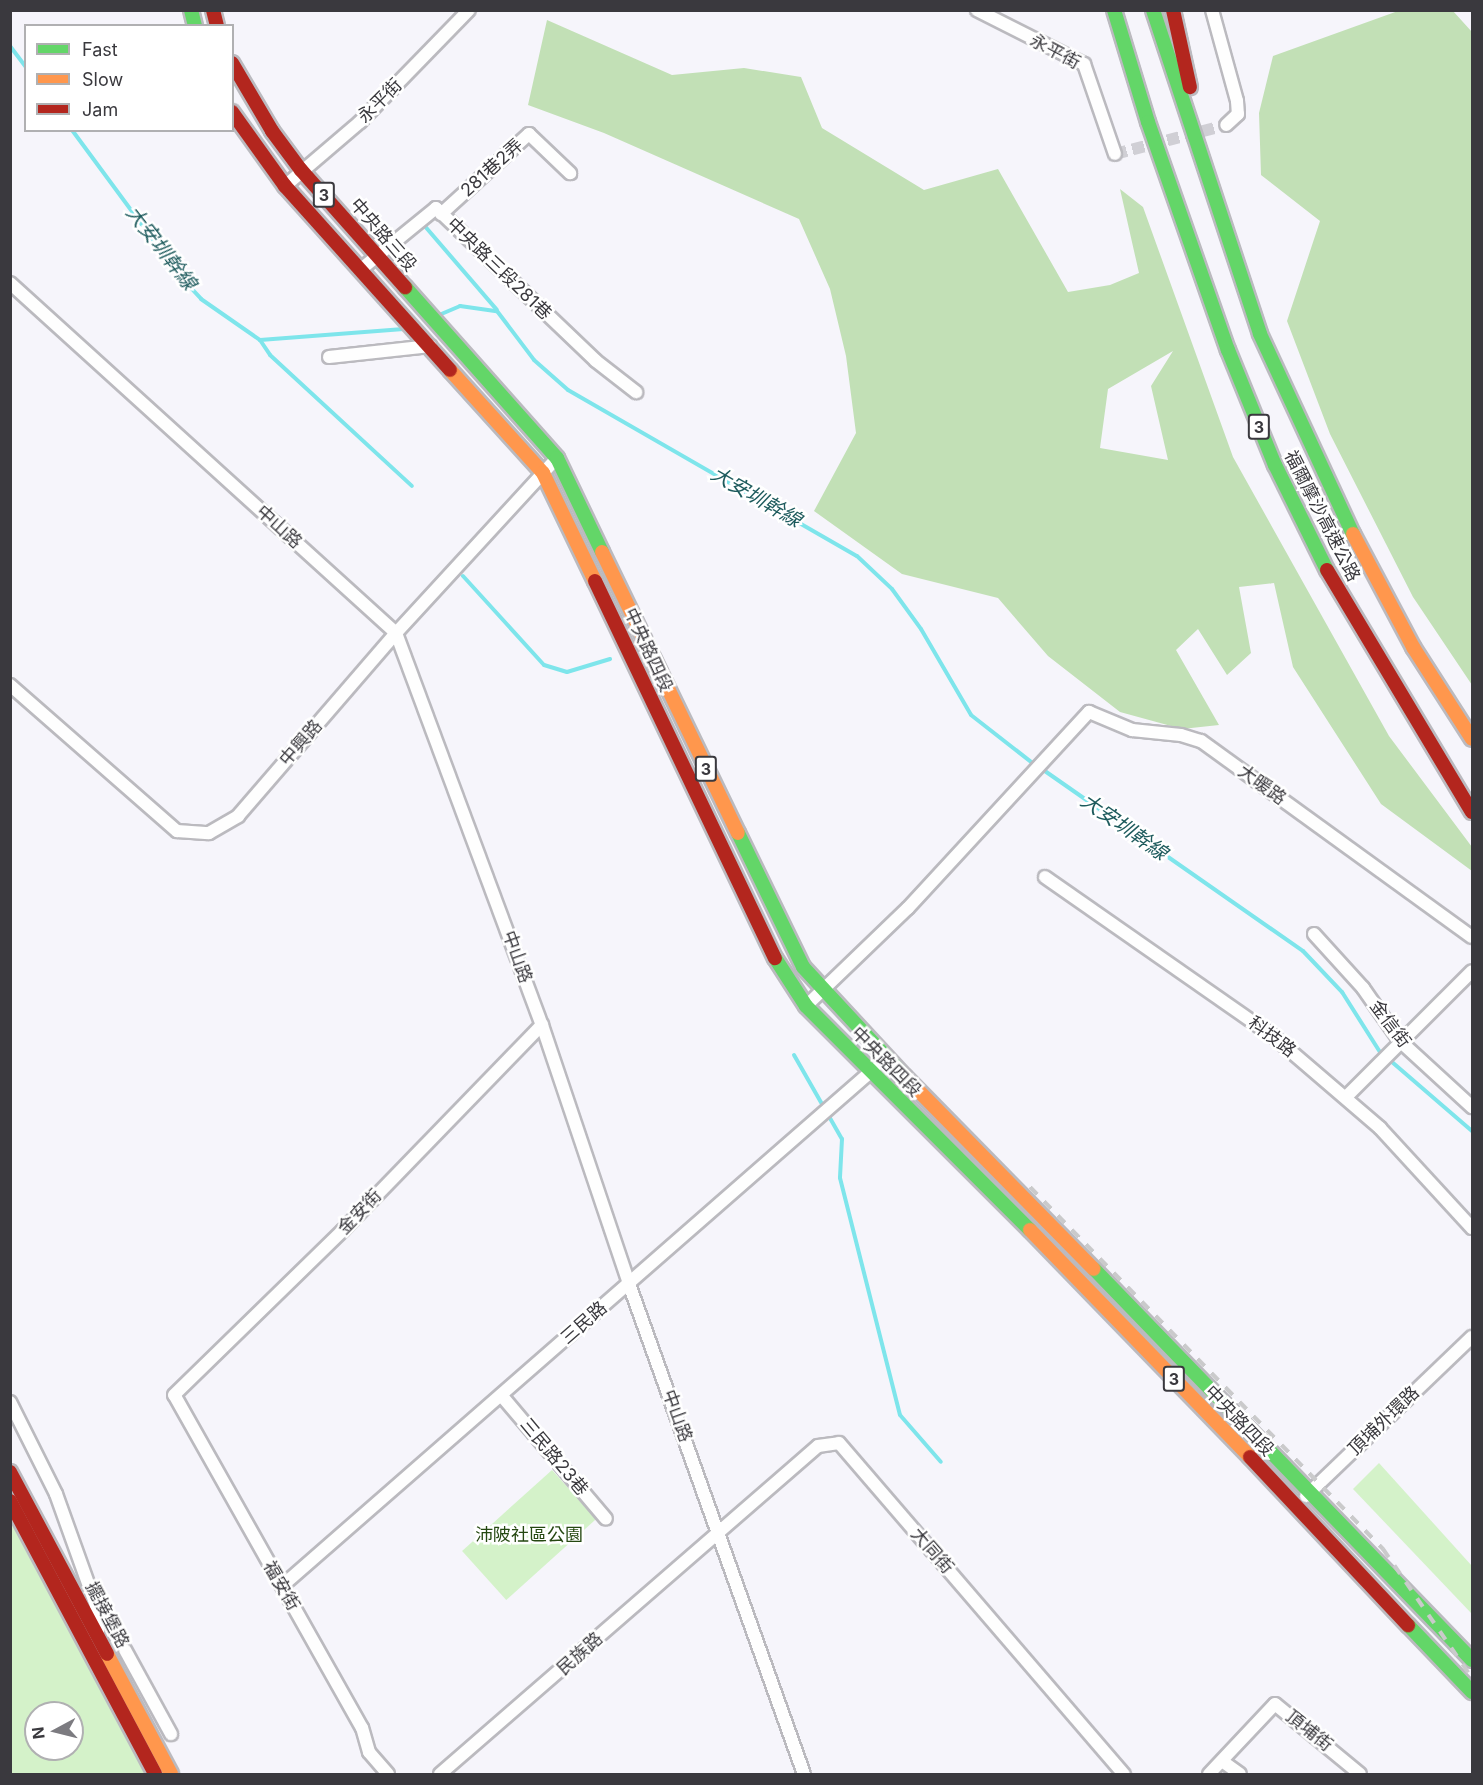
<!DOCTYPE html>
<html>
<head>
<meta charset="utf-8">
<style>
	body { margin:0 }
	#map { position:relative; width:1483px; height:1785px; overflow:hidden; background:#f6f5fb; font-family:Inter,"Noto Sans TC",sans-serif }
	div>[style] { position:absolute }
	.green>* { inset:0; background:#d4f2c9; transform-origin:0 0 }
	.forest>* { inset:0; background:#c2e0b6 }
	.stream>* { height:4px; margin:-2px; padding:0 2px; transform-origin:2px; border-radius:2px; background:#7ee5eb }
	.street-tunnel>* { height:12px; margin-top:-6px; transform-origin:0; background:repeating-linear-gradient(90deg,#d0cfd5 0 12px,transparent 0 18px) }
	.roads { filter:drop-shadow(2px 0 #bbbabf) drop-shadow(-2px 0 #bbbabf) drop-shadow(0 2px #bbbabf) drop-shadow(0 -2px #bbbabf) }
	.street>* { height:12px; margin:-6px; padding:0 6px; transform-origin:6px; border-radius:6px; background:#fefefe }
	.fast>* { height:14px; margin:-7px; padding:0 7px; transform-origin:7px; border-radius:7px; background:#63d668 }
	.slow>* { height:14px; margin:-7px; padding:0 7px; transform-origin:7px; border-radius:7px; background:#ff974d }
	.jam>* { height:14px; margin:-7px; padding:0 7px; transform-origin:7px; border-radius:7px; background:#b3261e }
	.rail>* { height:4px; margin-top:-2px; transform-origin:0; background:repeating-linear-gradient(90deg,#cacacb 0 10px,transparent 0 20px) }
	span { translate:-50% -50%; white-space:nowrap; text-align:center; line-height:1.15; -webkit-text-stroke:5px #fff; paint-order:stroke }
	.shield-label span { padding:2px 4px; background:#fff; border:2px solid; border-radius:4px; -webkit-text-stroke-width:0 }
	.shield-label { font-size:16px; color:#3a393e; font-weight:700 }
	.street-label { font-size:18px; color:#3a393e }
	.park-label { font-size:18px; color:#254811 }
	.water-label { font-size:20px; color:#1e5b5d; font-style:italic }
	.frame { position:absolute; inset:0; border:12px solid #3a393e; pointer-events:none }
	.legend { position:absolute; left:24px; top:24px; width:210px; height:108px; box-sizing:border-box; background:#fff; border:2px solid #b0b0b2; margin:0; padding:8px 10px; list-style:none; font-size:18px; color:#3a393e }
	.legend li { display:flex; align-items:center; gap:12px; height:30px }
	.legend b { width:30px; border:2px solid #b0b0b2 }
	.north { position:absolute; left:24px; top:1701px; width:60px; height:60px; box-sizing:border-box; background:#fff; border:2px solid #b0b0b2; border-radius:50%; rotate:263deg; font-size:16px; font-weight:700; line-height:24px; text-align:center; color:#3a393e }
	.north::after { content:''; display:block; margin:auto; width:21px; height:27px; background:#7c7b80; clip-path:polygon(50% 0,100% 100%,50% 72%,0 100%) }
</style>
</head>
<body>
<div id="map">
	<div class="green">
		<div style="clip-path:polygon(1379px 1463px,1472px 1566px,1472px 1614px,1353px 1489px)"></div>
		<div style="left:552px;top:1470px;width:66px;height:121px;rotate:48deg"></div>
		<div style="clip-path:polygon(evenodd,10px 1519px,58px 1608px,145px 1774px,11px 1774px,10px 1519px,36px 1713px,72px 1713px,72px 1749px,36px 1749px,36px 1713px)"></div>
	</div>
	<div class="forest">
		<div style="clip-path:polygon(1398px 11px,1453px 11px,1472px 32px,1472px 685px,1413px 597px,1330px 434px,1287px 321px,1320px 221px,1261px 175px,1259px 113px,1273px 56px)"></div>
		<div style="clip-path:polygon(evenodd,547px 20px,672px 75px,744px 68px,801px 77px,822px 128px,924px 190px,998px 169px,1068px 292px,1110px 285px,1139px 273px,1120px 189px,1143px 207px,1233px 457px,1389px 736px,1472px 847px,1472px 871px,1381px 804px,1293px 667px,1274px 583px,1239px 587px,1251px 653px,1227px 675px,1198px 629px,1176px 650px,1219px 725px,1182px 729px,1120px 712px,1048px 656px,998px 598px,902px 574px,814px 511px,856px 433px,846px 356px,830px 289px,799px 219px,604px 133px,528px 105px,547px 20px,1173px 351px,1151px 386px,1168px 460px,1100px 448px,1108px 389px,1173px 351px)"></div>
	</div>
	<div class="stream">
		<div style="left:10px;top:46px;width:26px;rotate:53deg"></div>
		<div style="left:72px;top:130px;width:179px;rotate:53.6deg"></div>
		<div style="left:178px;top:274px;width:34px;rotate:47deg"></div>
		<div style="left:201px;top:299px;width:72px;rotate:34.8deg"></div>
		<div style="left:260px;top:340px;width:144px;rotate:-4.4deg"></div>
		<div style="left:423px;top:224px;width:113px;rotate:49.3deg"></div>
		<div style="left:439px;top:315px;width:23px;rotate:-23deg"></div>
		<div style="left:460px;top:306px;width:37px;rotate:8deg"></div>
		<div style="left:497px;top:311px;width:61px;rotate:52.9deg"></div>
		<div style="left:534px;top:360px;width:45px;rotate:41.4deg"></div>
		<div style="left:568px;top:390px;width:333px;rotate:29.9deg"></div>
		<div style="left:857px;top:556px;width:48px;rotate:43.3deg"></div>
		<div style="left:892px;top:589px;width:49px;rotate:54.1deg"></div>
		<div style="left:921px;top:629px;width:99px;rotate:59.8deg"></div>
		<div style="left:971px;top:715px;width:81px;rotate:38deg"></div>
		<div style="left:260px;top:340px;width:18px;rotate:56deg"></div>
		<div style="left:270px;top:355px;width:193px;rotate:42.7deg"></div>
		<div style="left:463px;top:576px;width:120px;rotate:47.7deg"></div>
		<div style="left:544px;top:665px;width:24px;rotate:17deg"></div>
		<div style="left:567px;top:672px;width:45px;rotate:-16.8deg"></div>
		<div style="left:1042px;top:769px;width:318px;rotate:34.9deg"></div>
		<div style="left:1303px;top:951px;width:57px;rotate:46.4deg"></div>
		<div style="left:1342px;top:992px;width:71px;rotate:57.7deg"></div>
		<div style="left:794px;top:1055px;width:97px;rotate:60.3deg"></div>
		<div style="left:842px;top:1139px;width:39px;rotate:93deg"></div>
		<div style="left:840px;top:1178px;width:244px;rotate:75.8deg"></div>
		<div style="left:900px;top:1415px;width:62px;rotate:48.9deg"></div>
		<div style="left:1392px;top:1062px;width:106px;rotate:40.8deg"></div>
	</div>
	<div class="street-tunnel">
		<div style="left:1115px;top:154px;width:115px;rotate:-14.6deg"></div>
	</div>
	<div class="roads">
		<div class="street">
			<div style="left:977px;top:10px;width:120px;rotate:26.8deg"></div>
			<div style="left:1084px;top:64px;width:95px;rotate:71deg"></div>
			<div style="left:1212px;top:10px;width:94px;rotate:74.6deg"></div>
			<div style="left:1237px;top:101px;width:13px;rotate:86deg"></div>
			<div style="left:1238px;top:114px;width:16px;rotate:137deg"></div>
			<div style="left:285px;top:186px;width:99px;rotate:-40.5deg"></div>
			<div style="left:360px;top:122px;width:156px;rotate:-45.8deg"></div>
			<div style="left:441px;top:214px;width:119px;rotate:-42.3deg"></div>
			<div style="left:529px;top:134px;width:57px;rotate:43.6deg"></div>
			<div style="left:360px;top:270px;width:98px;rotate:-39.2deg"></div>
			<div style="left:436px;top:208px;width:221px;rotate:43.7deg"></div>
			<div style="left:596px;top:361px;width:51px;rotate:37.8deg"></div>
			<div style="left:10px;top:283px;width:521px;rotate:42.2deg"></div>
			<div style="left:396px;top:633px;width:418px;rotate:69.6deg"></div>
			<div style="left:542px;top:1025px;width:273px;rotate:71.4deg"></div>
			<div style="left:629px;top:1284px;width:520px;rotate:70.35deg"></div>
			<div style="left:329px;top:357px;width:102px;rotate:-6.2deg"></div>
			<div style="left:10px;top:685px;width:222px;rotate:41.2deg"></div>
			<div style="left:177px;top:831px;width:32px;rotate:4deg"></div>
			<div style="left:209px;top:833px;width:34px;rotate:-30deg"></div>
			<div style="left:238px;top:816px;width:242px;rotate:-49.2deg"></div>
			<div style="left:396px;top:633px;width:238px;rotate:-47.4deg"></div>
			<div style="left:1045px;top:877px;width:279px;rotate:34.9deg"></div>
			<div style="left:1274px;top:1037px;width:140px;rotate:40.6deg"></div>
			<div style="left:1380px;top:1128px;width:136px;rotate:47.4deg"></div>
			<div style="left:1314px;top:934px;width:73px;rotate:47.8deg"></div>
			<div style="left:1363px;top:988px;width:65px;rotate:55.1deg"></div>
			<div style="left:1400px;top:1041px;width:98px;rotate:42.5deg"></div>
			<div style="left:806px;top:1006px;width:141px;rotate:-43.9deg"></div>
			<div style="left:908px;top:908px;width:267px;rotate:-47.3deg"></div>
			<div style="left:1089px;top:712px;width:47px;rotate:22.7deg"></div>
			<div style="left:1132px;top:730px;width:49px;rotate:5.8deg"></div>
			<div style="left:1181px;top:735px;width:21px;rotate:17deg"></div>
			<div style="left:1201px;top:741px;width:334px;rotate:35.9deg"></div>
			<div style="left:1346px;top:1097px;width:178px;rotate:-45deg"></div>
			<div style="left:501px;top:1395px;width:162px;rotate:49.7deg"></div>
			<div style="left:10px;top:1402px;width:103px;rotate:63.4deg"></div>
			<div style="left:56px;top:1494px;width:119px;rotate:70.3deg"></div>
			<div style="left:96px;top:1606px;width:24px;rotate:85deg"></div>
			<div style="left:1306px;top:1496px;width:230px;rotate:-43.8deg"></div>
			<div style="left:282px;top:1586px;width:787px;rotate:-41.14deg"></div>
			<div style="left:125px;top:1650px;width:96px;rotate:61.3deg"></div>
			<div style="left:1222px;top:1761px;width:22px;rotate:36deg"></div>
			<div style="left:388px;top:1774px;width:29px;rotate:-131deg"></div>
			<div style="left:369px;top:1752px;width:25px;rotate:-106deg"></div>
			<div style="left:362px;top:1728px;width:382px;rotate:-119.4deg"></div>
			<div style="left:174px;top:1395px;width:236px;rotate:-44.3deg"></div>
			<div style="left:343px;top:1230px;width:286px;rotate:-45.9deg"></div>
			<div style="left:440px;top:1774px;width:500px;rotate:-40.95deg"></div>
			<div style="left:818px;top:1446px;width:21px;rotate:-8deg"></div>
			<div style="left:839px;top:1443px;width:437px;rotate:49.3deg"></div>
			<div style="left:1209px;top:1774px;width:96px;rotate:-46.7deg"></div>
			<div style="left:1275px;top:1704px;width:110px;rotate:39.5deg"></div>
		</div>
		<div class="fast">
			<div style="left:191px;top:10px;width:16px;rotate:76deg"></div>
			<div style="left:1114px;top:10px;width:117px;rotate:73.1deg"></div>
			<div style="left:1148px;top:122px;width:242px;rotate:70.7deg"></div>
			<div style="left:1228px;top:350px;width:124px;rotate:67.8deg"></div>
			<div style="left:1275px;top:465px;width:117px;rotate:63.7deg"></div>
			<div style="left:1153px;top:10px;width:341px;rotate:71.7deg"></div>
			<div style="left:1260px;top:334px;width:221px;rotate:65.1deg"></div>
			<div style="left:405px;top:287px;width:229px;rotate:48.4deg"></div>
			<div style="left:557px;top:458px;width:104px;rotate:64.4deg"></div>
			<div style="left:738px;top:833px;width:149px;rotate:64.1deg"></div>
			<div style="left:803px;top:967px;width:150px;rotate:47.2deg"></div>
			<div style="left:775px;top:958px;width:57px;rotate:57.1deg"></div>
			<div style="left:806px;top:1006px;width:317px;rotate:45deg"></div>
			<div style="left:1094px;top:1269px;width:544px;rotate:45.97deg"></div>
			<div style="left:1408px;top:1625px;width:93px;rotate:46.3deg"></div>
		</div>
		<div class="slow">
			<div style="left:450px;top:370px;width:139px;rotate:47.9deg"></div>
			<div style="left:543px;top:473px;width:120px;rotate:64.3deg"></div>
			<div style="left:1353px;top:534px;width:128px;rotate:62deg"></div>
			<div style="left:1413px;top:647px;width:109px;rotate:57.3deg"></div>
			<div style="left:602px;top:552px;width:312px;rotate:64.2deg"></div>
			<div style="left:905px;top:1077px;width:269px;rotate:45.5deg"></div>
			<div style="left:1030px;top:1230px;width:316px;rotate:45.9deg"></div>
			<div style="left:107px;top:1654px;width:136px;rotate:61.9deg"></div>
		</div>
		<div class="jam">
			<div style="left:213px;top:10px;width:16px;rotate:76deg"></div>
			<div style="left:1173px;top:10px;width:79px;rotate:77.6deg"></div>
			<div style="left:232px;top:63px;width:79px;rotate:59.5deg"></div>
			<div style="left:272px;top:131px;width:49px;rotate:53.4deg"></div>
			<div style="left:301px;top:170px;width:157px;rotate:48.4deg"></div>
			<div style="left:232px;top:112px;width:91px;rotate:54.4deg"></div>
			<div style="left:285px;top:186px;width:247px;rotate:48.1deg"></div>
			<div style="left:1327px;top:570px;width:282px;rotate:59.1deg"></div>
			<div style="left:595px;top:581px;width:418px;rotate:64.5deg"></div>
			<div style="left:1250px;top:1457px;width:231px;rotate:46.8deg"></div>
			<div style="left:10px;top:1472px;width:206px;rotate:61.9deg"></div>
			<div style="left:10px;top:1501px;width:309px;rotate:62deg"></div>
		</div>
	</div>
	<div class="rail">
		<div style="left:1030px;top:1187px;width:506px;rotate:45.72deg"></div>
		<div style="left:1383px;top:1549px;width:157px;rotate:55.4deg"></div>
	</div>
	<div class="shield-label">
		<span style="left:324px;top:195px">3</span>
		<span style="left:1259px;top:427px">3</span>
		<span style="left:706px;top:769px">3</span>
		<span style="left:1174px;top:1379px">3</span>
	</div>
	<div class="street-label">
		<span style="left:1055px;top:52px;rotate:28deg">永平街</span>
		<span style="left:380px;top:101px;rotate:-45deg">永平街</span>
		<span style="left:492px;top:168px;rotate:-42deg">281巷2弄</span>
		<span style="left:383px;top:235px;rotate:49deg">中央路三段</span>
		<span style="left:499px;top:269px;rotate:44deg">中央路三段281巷</span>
		<span style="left:1322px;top:516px;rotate:63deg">福爾摩沙高速公路</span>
		<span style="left:279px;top:527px;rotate:42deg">中山路</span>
		<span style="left:648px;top:650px;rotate:65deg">中央路四段</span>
		<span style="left:301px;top:743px;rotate:-49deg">中興路</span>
		<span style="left:1262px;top:785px;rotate:36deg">大暖路</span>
		<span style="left:517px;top:957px;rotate:70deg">中山路</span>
		<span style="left:1390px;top:1024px;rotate:53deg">金信街</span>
		<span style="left:1272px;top:1037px;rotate:37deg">科技路</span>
		<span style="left:886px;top:1062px;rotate:45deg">中央路四段</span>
		<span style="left:360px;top:1212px;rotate:-46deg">金安街</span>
		<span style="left:584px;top:1323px;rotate:-41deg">三民路</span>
		<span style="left:677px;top:1416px;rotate:70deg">中山路</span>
		<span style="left:1239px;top:1421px;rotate:46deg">中央路四段</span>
		<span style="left:1384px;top:1421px;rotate:-44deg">頂埔外環路</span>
		<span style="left:554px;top:1457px;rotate:50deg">三民路23巷</span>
		<span style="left:932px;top:1551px;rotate:49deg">大同街</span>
		<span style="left:281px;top:1586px;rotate:60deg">福安街</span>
		<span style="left:107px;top:1615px;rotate:62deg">擺接堡路</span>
		<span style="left:580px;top:1654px;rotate:-42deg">民族路</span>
		<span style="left:1309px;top:1731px;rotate:39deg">頂埔街</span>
	</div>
	<div class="park-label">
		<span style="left:529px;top:1535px">沛陂社區公園</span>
	</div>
	<div class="water-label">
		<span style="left:161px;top:248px;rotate:52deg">大安圳幹線</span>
		<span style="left:756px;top:497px;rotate:30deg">大安圳幹線</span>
		<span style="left:1124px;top:827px;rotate:35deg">大安圳幹線</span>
	</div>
	<div class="frame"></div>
	<ul class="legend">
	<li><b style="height:8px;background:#63d668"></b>Fast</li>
	<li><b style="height:8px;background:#ff974d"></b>Slow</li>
	<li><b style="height:8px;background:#b3261e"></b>Jam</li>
	</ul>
	<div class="north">N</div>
</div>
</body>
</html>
